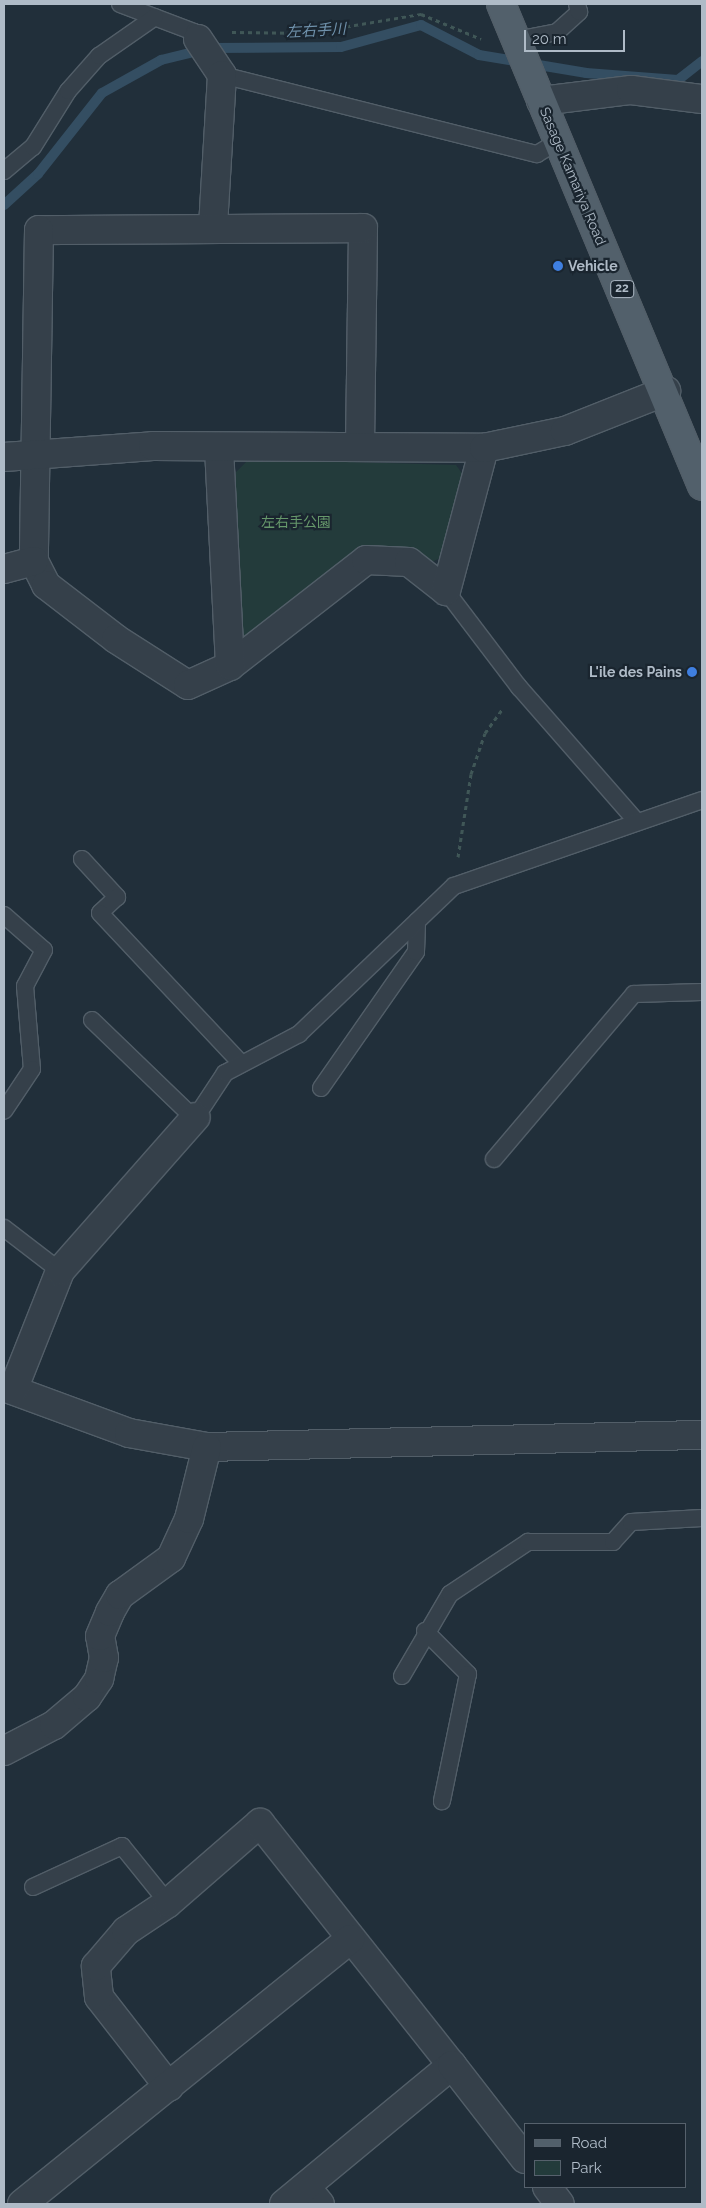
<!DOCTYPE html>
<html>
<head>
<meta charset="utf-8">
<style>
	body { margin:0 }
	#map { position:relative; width:706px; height:2208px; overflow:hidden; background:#212f3a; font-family:Raleway,"Noto Sans JP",sans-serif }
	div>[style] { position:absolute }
	.green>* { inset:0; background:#233b3b }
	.stream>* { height:10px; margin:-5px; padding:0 5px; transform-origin:5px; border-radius:5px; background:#344e62 }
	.path>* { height:3px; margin-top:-1.5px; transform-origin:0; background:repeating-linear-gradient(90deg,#405757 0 4px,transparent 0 8px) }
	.roads { filter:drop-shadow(1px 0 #525e68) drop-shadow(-1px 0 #525e68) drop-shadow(0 1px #525e68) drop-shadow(0 -1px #525e68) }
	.service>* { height:16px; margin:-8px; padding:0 8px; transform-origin:8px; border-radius:8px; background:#35404a }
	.minor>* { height:28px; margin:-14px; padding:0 14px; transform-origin:14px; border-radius:14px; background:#35404a }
	.tertiary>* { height:28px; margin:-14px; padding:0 14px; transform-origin:14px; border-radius:14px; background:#35404a }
	.primary>* { height:28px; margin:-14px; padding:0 14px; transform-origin:14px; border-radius:14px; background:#52606b }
	.dots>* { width:14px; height:14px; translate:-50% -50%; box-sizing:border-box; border:2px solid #1a252f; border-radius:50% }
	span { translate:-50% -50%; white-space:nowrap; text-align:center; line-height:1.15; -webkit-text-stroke:4.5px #1a252f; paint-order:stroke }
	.shield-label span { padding:1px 4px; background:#1a252f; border:1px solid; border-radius:4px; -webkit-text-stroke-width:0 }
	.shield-label { font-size:12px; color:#afbbc7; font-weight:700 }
	.street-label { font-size:14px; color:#afbbc7 }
	.poi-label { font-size:14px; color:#afbbc7; font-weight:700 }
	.left { translate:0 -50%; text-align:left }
	.right { translate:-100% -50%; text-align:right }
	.park-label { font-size:14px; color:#66986b }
	.water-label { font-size:15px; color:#6f91ab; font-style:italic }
	.frame { position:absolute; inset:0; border:5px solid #afbbc7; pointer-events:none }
	.legend { position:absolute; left:524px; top:2123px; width:162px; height:65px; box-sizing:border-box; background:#1a252f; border:1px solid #56616c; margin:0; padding:6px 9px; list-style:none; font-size:15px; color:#afbbc7 }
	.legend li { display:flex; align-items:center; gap:10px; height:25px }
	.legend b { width:25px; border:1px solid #56616c }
	.scale { position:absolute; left:524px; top:30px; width:101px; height:22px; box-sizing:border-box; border:2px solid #afbbc7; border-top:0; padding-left:6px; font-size:15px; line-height:18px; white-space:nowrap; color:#afbbc7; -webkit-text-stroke:4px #1a252f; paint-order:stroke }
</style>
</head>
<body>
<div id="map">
	<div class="green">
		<div style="clip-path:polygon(249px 459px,456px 465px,464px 476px,444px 556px,430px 563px,415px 551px,362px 548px,248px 641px,232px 632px,236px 472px)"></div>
	</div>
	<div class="stream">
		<div style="left:4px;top:205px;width:46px;rotate:-42.4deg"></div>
		<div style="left:38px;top:174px;width:103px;rotate:-51.7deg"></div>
		<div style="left:102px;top:93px;width:68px;rotate:-29.2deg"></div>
		<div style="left:161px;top:60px;width:50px;rotate:-13.8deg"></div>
		<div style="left:210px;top:48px;width:131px;rotate:-0.4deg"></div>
		<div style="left:341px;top:47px;width:83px;rotate:-15.4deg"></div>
		<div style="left:421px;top:25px;width:65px;rotate:27.3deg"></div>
		<div style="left:479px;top:55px;width:109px;rotate:9.5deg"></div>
		<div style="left:586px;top:73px;width:92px;rotate:4.4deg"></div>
		<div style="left:678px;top:80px;width:31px;rotate:-38deg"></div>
	</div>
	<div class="path">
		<div style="left:232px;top:32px;width:75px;rotate:0.8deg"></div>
		<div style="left:307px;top:33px;width:116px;rotate:-9.5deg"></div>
		<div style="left:421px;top:14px;width:65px;rotate:22.6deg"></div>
		<div style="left:458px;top:857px;width:84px;rotate:-81.1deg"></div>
		<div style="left:471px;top:774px;width:43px;rotate:-71.1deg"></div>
		<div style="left:485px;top:733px;width:31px;rotate:-54deg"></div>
	</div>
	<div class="roads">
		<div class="service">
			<div style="left:120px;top:4px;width:79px;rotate:20.7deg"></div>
			<div style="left:194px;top:32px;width:8px;rotate:60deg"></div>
			<div style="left:516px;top:40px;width:42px;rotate:-11deg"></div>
			<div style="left:557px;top:32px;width:30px;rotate:-42deg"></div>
			<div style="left:579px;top:12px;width:8px;rotate:-104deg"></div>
			<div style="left:222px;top:75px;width:325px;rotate:14.1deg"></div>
			<div style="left:537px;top:154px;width:23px;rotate:-31deg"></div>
			<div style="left:4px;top:171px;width:38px;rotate:-40deg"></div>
			<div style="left:33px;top:147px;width:66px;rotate:-58deg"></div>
			<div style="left:68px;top:91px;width:47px;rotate:-48.5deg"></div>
			<div style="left:99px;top:56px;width:68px;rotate:-34.9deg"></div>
			<div style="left:446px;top:591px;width:121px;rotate:52.8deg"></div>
			<div style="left:519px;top:687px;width:179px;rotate:48.8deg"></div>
			<div style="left:82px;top:859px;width:52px;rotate:47.4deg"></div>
			<div style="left:117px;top:897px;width:23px;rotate:137deg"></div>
			<div style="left:100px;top:913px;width:206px;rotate:46.8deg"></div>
			<div style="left:4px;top:915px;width:53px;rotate:41.2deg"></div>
			<div style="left:44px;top:950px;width:41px;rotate:117.8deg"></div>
			<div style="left:25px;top:986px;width:83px;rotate:85.2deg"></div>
			<div style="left:32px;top:1069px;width:50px;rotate:123.7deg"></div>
			<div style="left:92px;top:1020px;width:143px;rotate:43.9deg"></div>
			<div style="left:321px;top:1088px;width:166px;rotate:-55.1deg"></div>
			<div style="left:416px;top:952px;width:31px;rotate:-88deg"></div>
			<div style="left:196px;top:1117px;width:53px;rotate:-56.6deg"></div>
			<div style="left:225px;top:1073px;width:84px;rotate:-27.8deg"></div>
			<div style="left:299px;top:1034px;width:214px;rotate:-43.7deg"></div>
			<div style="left:454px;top:886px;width:262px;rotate:-19.1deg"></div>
			<div style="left:494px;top:1159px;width:216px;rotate:-49.7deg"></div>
			<div style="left:634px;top:994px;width:68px;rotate:-1.7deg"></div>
			<div style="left:4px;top:1228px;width:71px;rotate:37.5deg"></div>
			<div style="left:425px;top:1631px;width:61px;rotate:45deg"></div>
			<div style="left:468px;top:1674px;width:130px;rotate:101.6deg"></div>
			<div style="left:402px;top:1676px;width:95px;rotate:-59.7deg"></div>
			<div style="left:450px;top:1594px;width:94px;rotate:-33.7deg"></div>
			<div style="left:528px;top:1542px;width:85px"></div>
			<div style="left:613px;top:1542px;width:27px;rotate:-48deg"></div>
			<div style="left:631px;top:1522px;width:71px;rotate:-3.2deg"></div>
			<div style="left:33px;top:1887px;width:98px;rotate:-24.7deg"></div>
			<div style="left:122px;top:1846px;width:73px;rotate:51.1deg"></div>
		</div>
		<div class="minor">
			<div style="left:198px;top:39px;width:43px;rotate:56.3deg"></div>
			<div style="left:222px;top:75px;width:152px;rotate:93.4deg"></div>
			<div style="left:541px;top:101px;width:91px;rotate:-7deg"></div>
			<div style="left:631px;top:90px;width:72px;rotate:7.2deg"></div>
			<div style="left:360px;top:445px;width:217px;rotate:-89.2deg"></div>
			<div style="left:363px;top:228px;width:324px;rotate:179.6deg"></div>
			<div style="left:39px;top:230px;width:331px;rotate:90.9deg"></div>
			<div style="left:34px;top:561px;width:27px;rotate:63deg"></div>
			<div style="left:46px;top:585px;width:88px;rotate:37.6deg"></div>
			<div style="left:116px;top:639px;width:85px;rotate:32.6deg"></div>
			<div style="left:188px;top:685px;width:46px;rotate:-24.3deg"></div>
			<div style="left:230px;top:666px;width:172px;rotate:-37.9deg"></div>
			<div style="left:366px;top:560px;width:43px;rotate:2.7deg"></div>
			<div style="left:409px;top:562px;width:47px;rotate:38.1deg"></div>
			<div style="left:446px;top:591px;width:148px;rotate:-75.1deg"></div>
			<div style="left:219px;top:448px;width:218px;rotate:87.1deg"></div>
			<div style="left:4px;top:457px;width:149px;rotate:-4.2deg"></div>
			<div style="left:153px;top:446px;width:331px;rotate:0.3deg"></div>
			<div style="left:484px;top:448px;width:83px;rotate:-11.9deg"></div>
			<div style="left:565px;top:431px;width:109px;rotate:-21.6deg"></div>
			<div style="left:4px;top:569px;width:31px;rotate:-15deg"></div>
			<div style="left:4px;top:1387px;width:133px;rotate:20.2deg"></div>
			<div style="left:129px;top:1433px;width:79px;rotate:10.2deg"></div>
			<div style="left:207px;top:1447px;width:495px;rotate:-1.4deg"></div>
			<div style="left:13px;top:1390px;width:128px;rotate:-68.4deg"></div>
			<div style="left:60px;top:1271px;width:205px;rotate:-48.6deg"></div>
			<div style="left:4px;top:1751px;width:56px;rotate:-27.5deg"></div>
			<div style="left:54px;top:1725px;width:43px;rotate:-40.3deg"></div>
			<div style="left:87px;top:1697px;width:22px;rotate:-56deg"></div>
			<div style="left:99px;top:1679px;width:22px;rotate:-77deg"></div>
			<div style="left:104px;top:1658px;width:22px;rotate:-100deg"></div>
			<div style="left:100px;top:1636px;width:26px;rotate:-67deg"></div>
			<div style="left:110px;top:1612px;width:20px;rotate:-60deg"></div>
			<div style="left:120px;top:1595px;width:63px;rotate:-36deg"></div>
			<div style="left:171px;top:1558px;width:43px;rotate:-65.2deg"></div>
			<div style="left:189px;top:1519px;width:74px;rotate:-76deg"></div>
			<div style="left:169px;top:2087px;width:114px;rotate:-127.9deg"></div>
			<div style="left:99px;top:1997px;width:31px;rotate:-96deg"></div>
			<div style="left:96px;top:1966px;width:46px;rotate:-49.4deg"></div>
			<div style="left:126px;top:1931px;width:50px;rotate:-33.7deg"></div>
			<div style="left:168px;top:1903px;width:122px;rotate:-41deg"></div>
			<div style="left:260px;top:1823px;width:309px;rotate:51.6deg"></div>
			<div style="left:306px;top:2187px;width:22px;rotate:51deg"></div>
			<div style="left:22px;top:2204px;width:422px;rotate:-38.9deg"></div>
		</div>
		<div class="tertiary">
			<div style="left:547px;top:2187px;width:21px;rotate:53deg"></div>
			<div style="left:284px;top:2204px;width:218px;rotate:-39.6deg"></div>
			<div style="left:452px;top:2065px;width:119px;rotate:52.2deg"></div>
		</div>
		<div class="primary">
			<div style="left:501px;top:4px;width:522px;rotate:67.36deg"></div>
		</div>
	</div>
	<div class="dots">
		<div style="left:558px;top:266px;background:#3f7fe0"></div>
		<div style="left:692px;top:672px;background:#3f7fe0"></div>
	</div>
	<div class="shield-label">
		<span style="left:622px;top:289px">22</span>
	</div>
	<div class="street-label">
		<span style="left:573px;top:176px;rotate:67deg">Sasage Kamariya Road</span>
	</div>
	<div class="poi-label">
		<span class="left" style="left:568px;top:266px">Vehicle</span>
		<span class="right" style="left:682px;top:672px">L'ile des Pains</span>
	</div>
	<div class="park-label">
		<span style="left:296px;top:522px">左右手公園</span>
	</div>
	<div class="water-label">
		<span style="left:316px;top:31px;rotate:-3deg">左右手川</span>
	</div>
	<div class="frame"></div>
	<ul class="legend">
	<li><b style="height:6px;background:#52606b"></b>Road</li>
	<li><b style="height:14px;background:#233b3b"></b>Park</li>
	</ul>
	<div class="scale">20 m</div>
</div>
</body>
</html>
